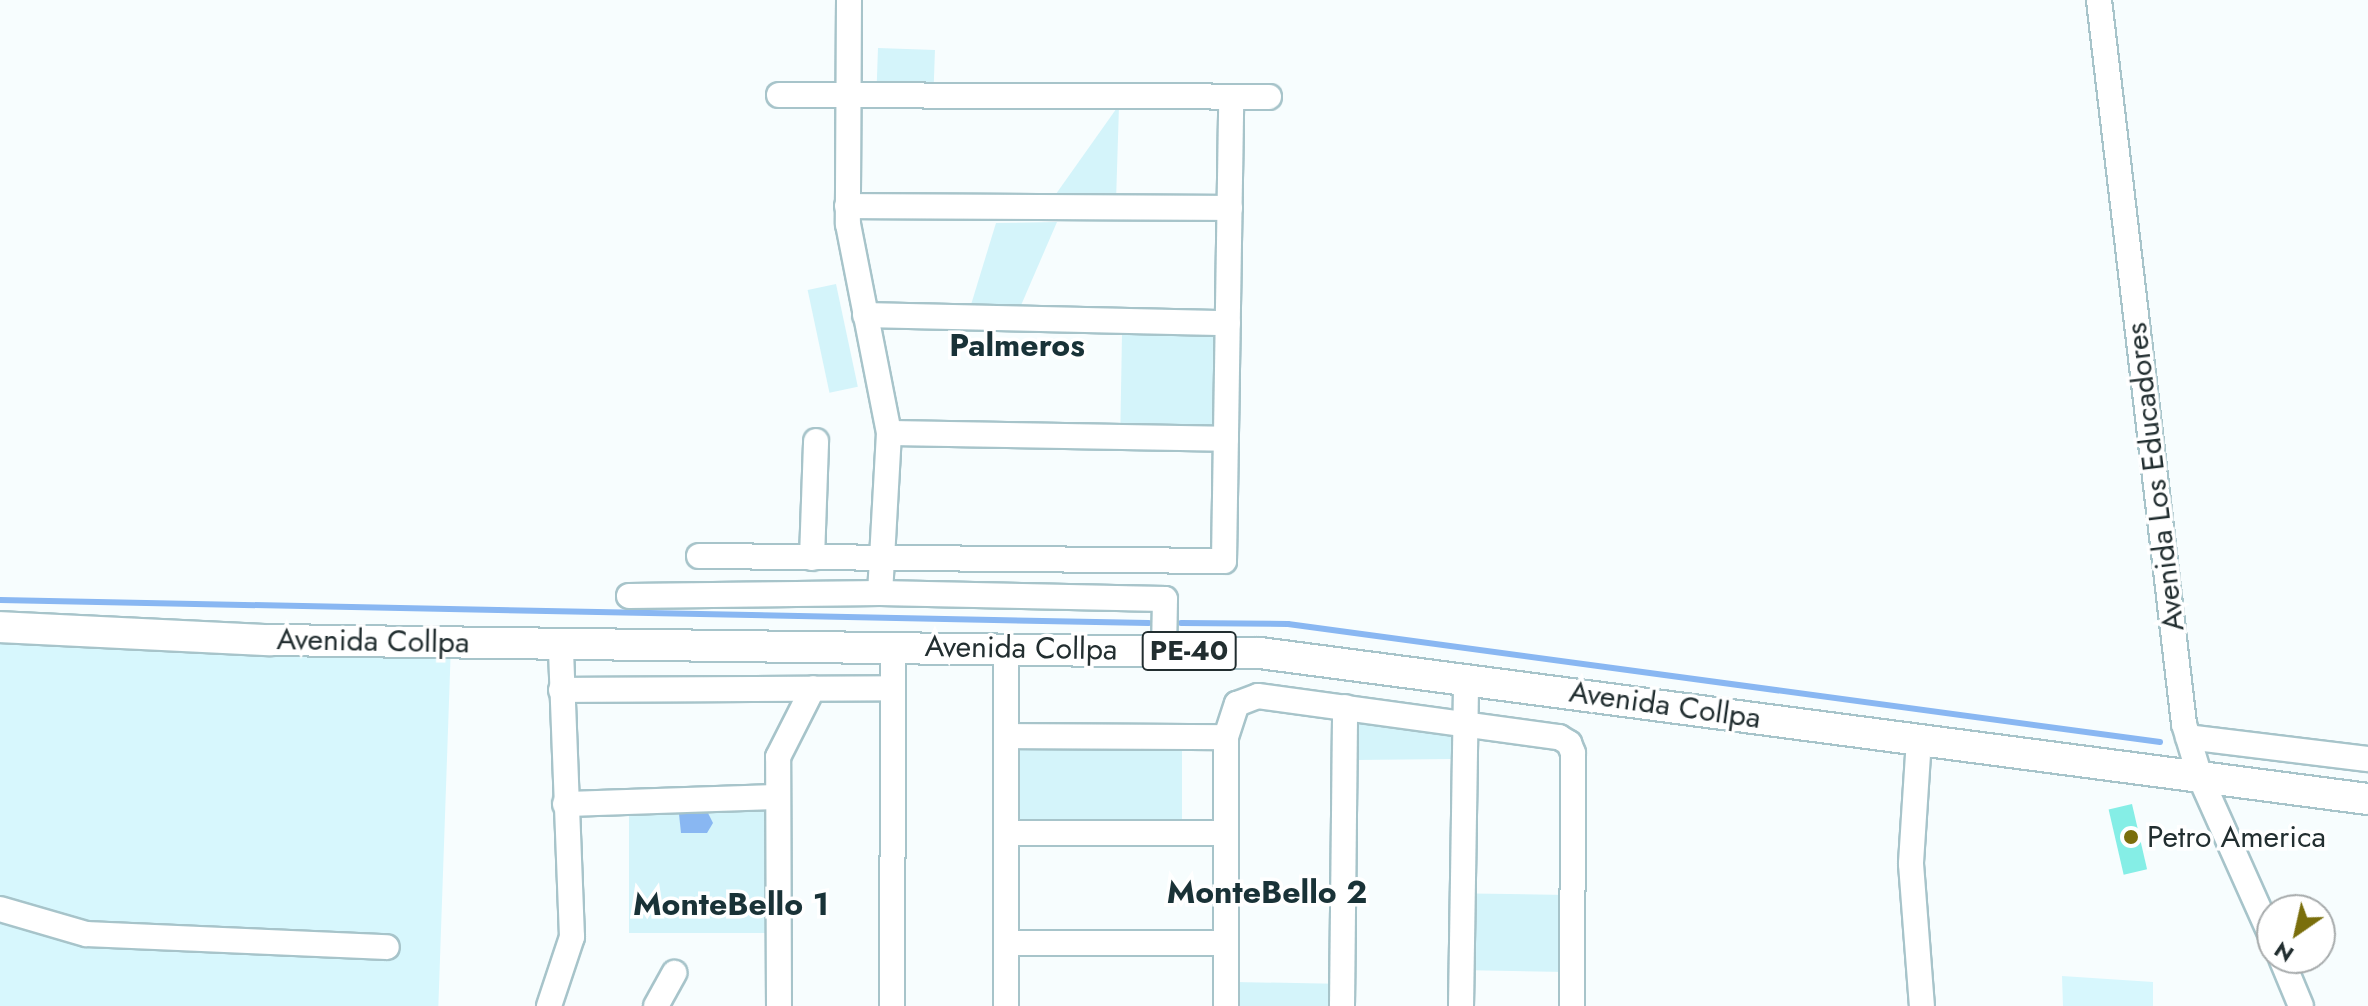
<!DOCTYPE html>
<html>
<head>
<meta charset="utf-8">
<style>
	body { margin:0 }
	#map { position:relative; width:2368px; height:1006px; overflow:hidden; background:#f7fdfe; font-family:Jost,sans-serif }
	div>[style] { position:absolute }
	.built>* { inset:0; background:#d7f7fd; transform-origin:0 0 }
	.green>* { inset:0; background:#d4f4fa; transform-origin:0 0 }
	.water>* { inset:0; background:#89b7f2 }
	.stream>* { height:6px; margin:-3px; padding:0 3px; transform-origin:3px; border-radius:3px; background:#89b7f2 }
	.building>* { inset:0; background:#85eee6; transform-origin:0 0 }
	.roads { filter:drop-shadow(2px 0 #a7c4ca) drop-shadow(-2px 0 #a7c4ca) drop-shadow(0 2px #a7c4ca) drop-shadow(0 -2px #a7c4ca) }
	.minor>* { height:24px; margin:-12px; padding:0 12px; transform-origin:12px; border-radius:12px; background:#fff }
	.major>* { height:30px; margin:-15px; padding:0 15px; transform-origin:15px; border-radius:15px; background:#fff }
	.dots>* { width:22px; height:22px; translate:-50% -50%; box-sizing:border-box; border:4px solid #fff; border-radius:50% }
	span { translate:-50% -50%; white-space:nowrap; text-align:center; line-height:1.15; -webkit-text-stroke:7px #fff; paint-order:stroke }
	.shield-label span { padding:2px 6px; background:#fff; border:2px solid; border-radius:6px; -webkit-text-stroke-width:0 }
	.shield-label { font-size:28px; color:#222e30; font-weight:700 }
	.street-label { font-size:30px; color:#222e30 }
	.poi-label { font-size:30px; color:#222e30 }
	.left { translate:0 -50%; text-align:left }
	.neighbourhood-label { font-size:32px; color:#193237; font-weight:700 }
	.north { position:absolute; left:2256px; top:894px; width:80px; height:80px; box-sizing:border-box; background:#fff; border:2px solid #a7abac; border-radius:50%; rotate:214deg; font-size:22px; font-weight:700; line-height:32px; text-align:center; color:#222e30 }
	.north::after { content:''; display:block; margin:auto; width:28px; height:36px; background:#7a6e0c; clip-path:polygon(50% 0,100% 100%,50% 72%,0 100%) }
</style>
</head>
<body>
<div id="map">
	<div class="built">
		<div style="left:0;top:636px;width:451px;height:370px;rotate:2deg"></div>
		<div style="clip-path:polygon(2062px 976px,2153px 982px,2153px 1006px,2063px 1006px)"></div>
	</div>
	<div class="green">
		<div style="left:878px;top:48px;width:57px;height:48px;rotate:2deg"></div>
		<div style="clip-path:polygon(1119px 105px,1116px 201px,1051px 201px)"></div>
		<div style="clip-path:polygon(1057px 222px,1019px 310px,970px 308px,996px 223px)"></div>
		<div style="left:836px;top:284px;width:105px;height:29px;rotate:78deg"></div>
		<div style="left:1122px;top:334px;width:99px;height:94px;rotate:1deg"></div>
		<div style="clip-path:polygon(1355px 718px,1453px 731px,1453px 759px,1356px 760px)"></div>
		<div style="left:1182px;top:745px;width:81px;height:168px;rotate:90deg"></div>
		<div style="left:769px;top:808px;width:125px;height:140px;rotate:90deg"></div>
		<div style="left:1566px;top:895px;width:77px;height:93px;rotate:91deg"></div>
		<div style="left:1235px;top:982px;width:100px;height:24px;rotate:1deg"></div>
	</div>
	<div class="water">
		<div style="clip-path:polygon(708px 813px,713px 823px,707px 833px,681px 833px,679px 814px)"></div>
	</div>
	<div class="stream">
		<div style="left:0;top:600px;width:1149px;rotate:1.15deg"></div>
		<div style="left:1181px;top:623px;width:107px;rotate:0.5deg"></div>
		<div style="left:1288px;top:624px;width:880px;rotate:7.71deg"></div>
	</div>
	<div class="building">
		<div style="left:2132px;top:804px;width:67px;height:24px;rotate:77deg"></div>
	</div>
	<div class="roads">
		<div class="minor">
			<div style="left:849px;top:0;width:224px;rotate:90.3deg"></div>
			<div style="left:848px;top:224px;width:213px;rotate:78.9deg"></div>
			<div style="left:889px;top:433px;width:160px;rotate:93.2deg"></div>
			<div style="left:2099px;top:0;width:729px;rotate:83.3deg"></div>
			<div style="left:2184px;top:724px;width:55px;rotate:73.2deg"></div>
			<div style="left:2200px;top:777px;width:176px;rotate:65.9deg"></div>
			<div style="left:779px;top:95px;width:490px;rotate:0.2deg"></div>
			<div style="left:847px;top:206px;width:383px;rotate:0.3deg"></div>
			<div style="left:865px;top:315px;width:363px;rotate:1.3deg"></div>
			<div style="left:889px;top:433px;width:337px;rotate:1deg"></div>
			<div style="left:699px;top:556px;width:525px;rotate:0.55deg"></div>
			<div style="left:1224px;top:561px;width:463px;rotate:-89.1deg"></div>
			<div style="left:812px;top:558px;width:117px;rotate:-88deg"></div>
			<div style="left:629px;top:596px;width:251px;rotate:-0.7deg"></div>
			<div style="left:880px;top:593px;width:285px;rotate:1.2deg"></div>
			<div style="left:1165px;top:599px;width:52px;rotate:91.1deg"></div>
			<div style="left:561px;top:690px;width:332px;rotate:-0.3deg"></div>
			<div style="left:1006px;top:736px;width:220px;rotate:0.3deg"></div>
			<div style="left:2188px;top:737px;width:181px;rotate:7deg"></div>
			<div style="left:1919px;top:739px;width:125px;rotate:93.7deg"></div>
			<div style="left:1911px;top:864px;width:142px;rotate:85.6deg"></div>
			<div style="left:565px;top:804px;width:213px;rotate:-1.9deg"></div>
			<div style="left:1006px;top:833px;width:220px"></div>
			<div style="left:0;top:909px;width:90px;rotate:16.2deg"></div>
			<div style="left:86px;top:934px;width:301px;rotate:2.5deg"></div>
			<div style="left:1006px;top:943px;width:220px"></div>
			<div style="left:2281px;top:958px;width:52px;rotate:67.4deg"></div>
			<div style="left:549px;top:1006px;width:73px;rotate:-71.6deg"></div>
			<div style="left:572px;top:937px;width:293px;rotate:-92.2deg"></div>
			<div style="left:656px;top:1006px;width:38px;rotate:-61deg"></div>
			<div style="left:779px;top:1006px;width:249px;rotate:-90.2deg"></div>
			<div style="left:778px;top:757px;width:77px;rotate:-63.1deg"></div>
			<div style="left:892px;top:1006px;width:360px;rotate:-89.8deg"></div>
			<div style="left:1006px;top:1006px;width:359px;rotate:-90deg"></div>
			<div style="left:1226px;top:1006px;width:269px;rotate:-90deg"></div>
			<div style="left:1226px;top:737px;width:35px;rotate:-72deg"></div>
			<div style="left:1237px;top:704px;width:22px;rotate:-21deg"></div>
			<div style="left:1258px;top:696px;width:304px;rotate:7.8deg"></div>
			<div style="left:1559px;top:737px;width:12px;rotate:31deg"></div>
			<div style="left:1569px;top:743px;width:11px;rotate:68deg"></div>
			<div style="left:1573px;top:753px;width:253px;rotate:90.2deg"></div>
			<div style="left:1342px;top:1006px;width:299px;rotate:-89.4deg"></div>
			<div style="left:1461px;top:1006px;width:327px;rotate:-89.1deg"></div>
		</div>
		<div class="major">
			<div style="left:0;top:627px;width:270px;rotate:2.8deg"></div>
			<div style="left:270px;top:640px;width:990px;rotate:0.75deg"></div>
			<div style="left:1260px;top:653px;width:1118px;rotate:7.51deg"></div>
		</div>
	</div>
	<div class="dots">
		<div style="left:2131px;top:837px;background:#7a6e0c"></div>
	</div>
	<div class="shield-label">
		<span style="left:1189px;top:651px">PE-40</span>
	</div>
	<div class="street-label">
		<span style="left:2155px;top:477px;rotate:-97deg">Avenida Los Educadores</span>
		<span style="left:373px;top:641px;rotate:1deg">Avenida Collpa</span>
		<span style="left:1021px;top:648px;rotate:1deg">Avenida Collpa</span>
		<span style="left:1665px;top:705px;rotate:8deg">Avenida Collpa</span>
	</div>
	<div class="poi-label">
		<span class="left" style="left:2147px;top:837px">Petro America</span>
	</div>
	<div class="neighbourhood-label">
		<span style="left:1017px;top:345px">Palmeros</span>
		<span style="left:1267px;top:892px">MonteBello 2</span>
		<span style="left:731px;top:904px">MonteBello 1</span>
	</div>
	<div class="north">N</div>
</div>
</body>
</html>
